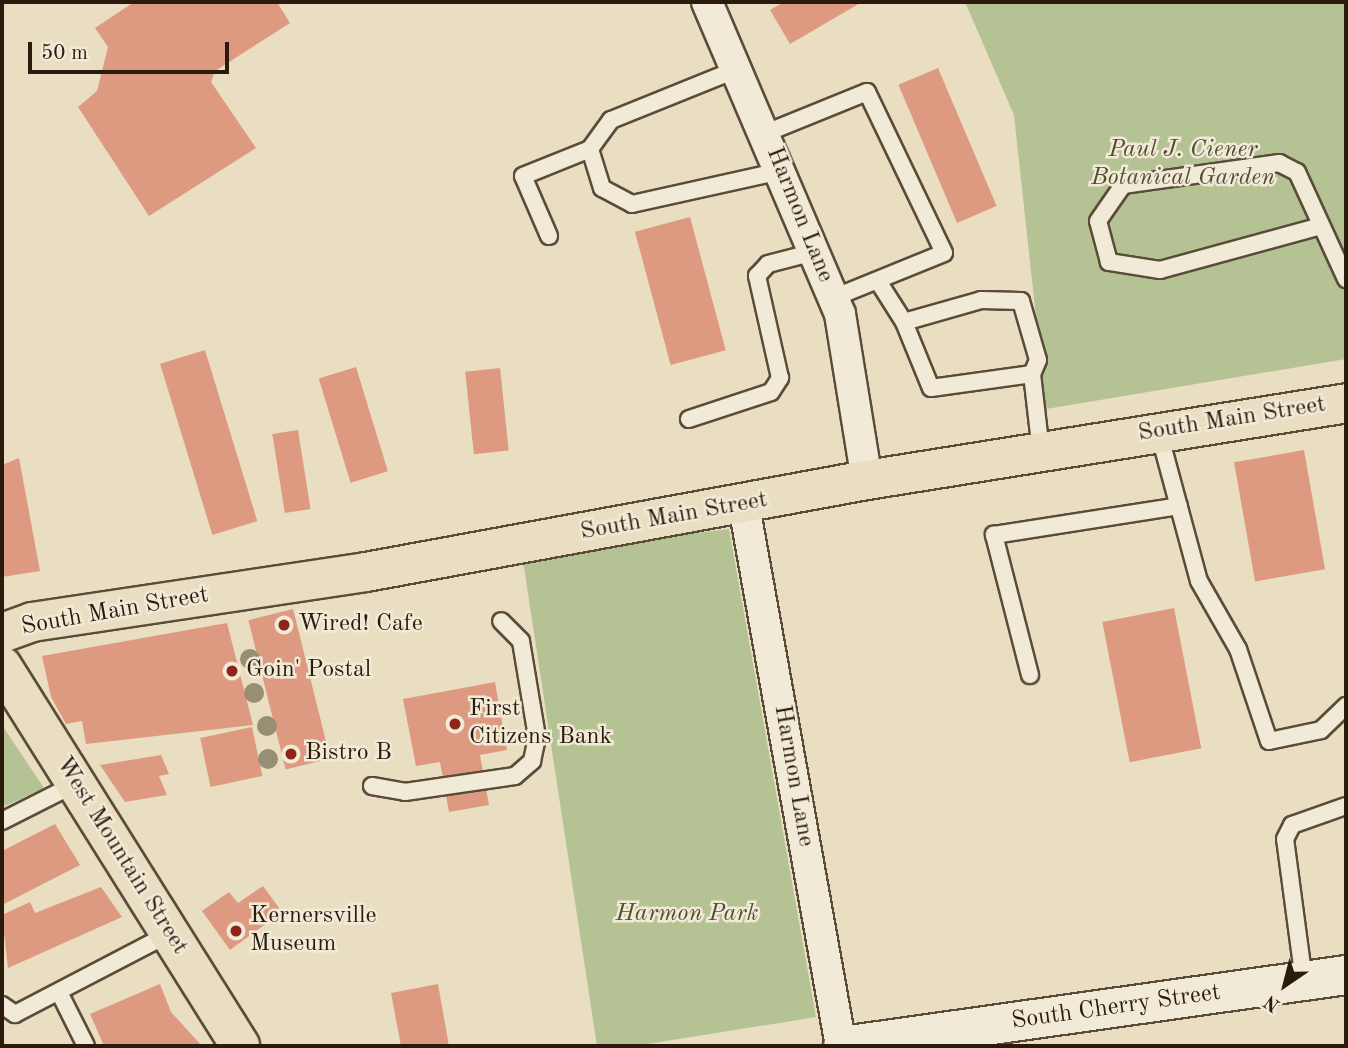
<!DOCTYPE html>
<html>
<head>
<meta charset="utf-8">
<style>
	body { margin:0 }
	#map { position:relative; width:1348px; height:1048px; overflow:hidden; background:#e9dec1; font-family:"Old Standard TT",serif }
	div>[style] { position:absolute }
	.green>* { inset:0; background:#b4c294 }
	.building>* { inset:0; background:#de9a81; transform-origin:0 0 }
	.roads { filter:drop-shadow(2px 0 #5a4c39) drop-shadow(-2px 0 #5a4c39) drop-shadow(0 2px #5a4c39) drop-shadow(0 -2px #5a4c39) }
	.service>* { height:16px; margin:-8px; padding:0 8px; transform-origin:8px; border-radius:8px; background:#f1ead7 }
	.minor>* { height:30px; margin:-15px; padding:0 15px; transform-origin:15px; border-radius:15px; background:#f1ead7 }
	.secondary>* { height:38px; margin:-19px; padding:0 19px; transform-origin:19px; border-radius:19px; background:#f1ead7 }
	.primary>* { height:38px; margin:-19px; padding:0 19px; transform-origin:19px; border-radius:19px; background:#e9dec1 }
	.trees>* { width:20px; height:20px; margin:-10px; border-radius:50%; background:#978e74 }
	.dots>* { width:19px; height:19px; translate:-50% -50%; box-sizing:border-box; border:4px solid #f1ead7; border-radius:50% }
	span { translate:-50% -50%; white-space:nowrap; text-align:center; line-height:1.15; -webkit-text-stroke:5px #f1ead7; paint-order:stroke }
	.park-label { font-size:24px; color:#544d35; font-style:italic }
	.street-label { font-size:24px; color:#2b1b0c }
	.poi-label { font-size:24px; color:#2b1b0c }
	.left { translate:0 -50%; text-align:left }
	.frame { position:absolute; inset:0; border:4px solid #2b1b0c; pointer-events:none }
	.north { position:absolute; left:1250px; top:950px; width:70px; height:70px; -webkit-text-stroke:5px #f1ead7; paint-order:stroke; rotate:215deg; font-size:19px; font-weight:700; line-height:28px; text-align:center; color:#2b1b0c }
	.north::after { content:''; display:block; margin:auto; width:24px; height:32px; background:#2b1b0c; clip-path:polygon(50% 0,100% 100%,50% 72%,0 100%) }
	.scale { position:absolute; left:28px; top:42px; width:201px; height:32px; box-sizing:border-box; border:4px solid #2b1b0c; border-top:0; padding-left:9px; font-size:21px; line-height:24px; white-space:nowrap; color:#2b1b0c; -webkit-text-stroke:5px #f1ead7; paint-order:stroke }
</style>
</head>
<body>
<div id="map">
	<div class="green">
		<div style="clip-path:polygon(965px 2px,1346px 2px,1346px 359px,1046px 409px,1014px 115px)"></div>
		<div style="clip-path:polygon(729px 529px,816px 1017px,635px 1046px,597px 1046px,522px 554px)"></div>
		<div style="clip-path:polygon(2px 725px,44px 788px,5px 806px,2px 801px)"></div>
	</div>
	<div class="building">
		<div style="clip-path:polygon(134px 2px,277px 2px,290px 23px,215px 71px,211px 82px,256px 148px,149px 216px,78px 107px,97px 91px,108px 47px,95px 28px)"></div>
		<div style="clip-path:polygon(784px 2px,862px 2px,790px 44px,770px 10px)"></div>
		<div style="left:938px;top:68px;width:150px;height:43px;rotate:67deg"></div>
		<div style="left:690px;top:217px;width:138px;height:57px;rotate:75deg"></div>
		<div style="left:205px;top:350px;width:179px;height:47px;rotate:73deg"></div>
		<div style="left:356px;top:367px;width:109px;height:39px;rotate:73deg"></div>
		<div style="left:500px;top:368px;width:83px;height:35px;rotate:84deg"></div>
		<div style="left:298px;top:430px;width:80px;height:26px;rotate:81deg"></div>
		<div style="left:1304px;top:450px;width:121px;height:71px;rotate:80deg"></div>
		<div style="clip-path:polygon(19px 458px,40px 571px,2px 577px,2px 465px)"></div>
		<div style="left:1174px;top:608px;width:143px;height:73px;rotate:79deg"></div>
		<div style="left:293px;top:609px;width:154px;height:46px;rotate:76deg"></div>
		<div style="clip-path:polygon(227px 623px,253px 725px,86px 744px,82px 721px,66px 724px,51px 697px,42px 656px)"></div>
		<div style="clip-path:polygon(495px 682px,507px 750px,480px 755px,489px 805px,449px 812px,440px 762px,416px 766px,403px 699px)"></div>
		<div style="left:252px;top:727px;width:50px;height:53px;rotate:78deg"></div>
		<div style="clip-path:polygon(161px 755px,169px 774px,159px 776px,167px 795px,125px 802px,100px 765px)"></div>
		<div style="clip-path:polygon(55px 824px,80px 865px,2px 905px,2px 851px)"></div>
		<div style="clip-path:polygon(263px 886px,282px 912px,230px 950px,202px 911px,229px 892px,238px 903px)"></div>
		<div style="clip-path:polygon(101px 887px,122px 917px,8px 968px,2px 915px,30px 902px,35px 913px)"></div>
		<div style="clip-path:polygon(160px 984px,171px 1012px,202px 1046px,104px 1046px,90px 1014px)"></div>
		<div style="clip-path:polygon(438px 984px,449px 1046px,401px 1046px,391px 993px)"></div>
	</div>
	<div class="roads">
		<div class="service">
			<div style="left:735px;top:70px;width:134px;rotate:158deg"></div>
			<div style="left:611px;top:120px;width:36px;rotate:126deg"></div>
			<div style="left:590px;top:149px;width:41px;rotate:72.9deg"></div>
			<div style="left:602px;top:188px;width:34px;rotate:28deg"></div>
			<div style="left:632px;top:204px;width:153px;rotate:-12.5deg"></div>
			<div style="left:766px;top:133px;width:109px;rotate:-22.1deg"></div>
			<div style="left:867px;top:92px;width:178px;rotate:64.4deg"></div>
			<div style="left:944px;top:253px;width:120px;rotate:157.9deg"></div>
			<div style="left:1321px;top:226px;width:167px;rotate:164.7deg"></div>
			<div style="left:1160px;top:270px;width:52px;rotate:-171.1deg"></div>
			<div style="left:1109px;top:262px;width:42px;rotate:-105deg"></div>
			<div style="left:1098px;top:221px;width:44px;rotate:-55.2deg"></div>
			<div style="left:1123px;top:185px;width:158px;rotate:-8deg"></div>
			<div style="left:1279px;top:163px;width:20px;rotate:27deg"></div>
			<div style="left:1297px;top:172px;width:118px;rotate:65.4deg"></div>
			<div style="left:549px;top:236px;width:65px;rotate:-113.4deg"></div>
			<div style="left:523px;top:176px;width:72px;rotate:-21.9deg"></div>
			<div style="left:878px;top:281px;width:49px;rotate:57.6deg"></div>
			<div style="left:904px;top:322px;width:71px;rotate:67.8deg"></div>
			<div style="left:931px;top:388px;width:102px;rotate:-7.9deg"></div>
			<div style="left:1032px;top:374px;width:79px;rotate:83.4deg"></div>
			<div style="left:904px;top:322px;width:80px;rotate:-15.9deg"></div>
			<div style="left:981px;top:300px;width:40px;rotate:1.4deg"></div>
			<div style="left:1021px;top:301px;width:61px;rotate:73.9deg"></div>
			<div style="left:1038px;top:360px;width:15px;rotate:113deg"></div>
			<div style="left:689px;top:419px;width:86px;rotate:-18.2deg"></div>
			<div style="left:771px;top:392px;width:17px;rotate:-57deg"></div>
			<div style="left:780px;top:378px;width:105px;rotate:-102.7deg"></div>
			<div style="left:757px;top:276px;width:16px;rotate:-47deg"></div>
			<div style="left:768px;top:264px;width:48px;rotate:-14.6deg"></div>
			<div style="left:1159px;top:433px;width:153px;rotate:74.9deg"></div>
			<div style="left:1199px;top:581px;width:78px;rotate:60.2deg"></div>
			<div style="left:1238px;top:649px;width:97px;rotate:71.4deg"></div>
			<div style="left:1269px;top:741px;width:53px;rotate:-11.9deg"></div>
			<div style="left:1321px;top:730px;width:35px;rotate:-44deg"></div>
			<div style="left:1030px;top:675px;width:145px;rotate:-104.4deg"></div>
			<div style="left:994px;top:535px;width:187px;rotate:-8.9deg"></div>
			<div style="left:372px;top:786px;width:34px;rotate:10deg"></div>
			<div style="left:405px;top:792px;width:111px;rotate:-8.3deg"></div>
			<div style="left:515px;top:776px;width:23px;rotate:-41deg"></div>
			<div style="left:532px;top:761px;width:25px;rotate:-78deg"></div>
			<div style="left:537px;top:737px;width:97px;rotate:-99.5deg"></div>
			<div style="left:521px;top:641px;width:28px;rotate:-135deg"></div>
			<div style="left:2px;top:821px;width:82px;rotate:-26.9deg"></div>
			<div style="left:1304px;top:981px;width:143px;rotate:-97.6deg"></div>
			<div style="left:1285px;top:839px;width:16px;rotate:-63deg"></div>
			<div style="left:1292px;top:825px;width:57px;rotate:-19.4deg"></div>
			<div style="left:59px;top:992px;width:60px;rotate:63.4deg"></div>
			<div style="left:2px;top:1005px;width:16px;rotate:35deg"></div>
			<div style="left:15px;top:1014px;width:174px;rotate:-27.5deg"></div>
		</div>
		<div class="minor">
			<div style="left:707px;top:2px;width:339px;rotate:66.9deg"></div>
			<div style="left:840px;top:314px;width:168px;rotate:80.8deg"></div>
			<div style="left:744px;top:506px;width:549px;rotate:79.82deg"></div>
		</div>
		<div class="secondary">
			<div style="left:843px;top:1046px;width:508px;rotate:-8.03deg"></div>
		</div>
		<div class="primary">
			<div style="left:2px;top:633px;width:32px;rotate:-20deg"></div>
			<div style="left:32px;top:622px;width:338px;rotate:-8.5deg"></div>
			<div style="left:366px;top:572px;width:509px;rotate:-10.41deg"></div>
			<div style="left:867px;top:480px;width:485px;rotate:-9.1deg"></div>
			<div style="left:2px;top:666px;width:448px;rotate:57.9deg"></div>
		</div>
	</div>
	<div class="trees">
		<div style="left:250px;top:659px"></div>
		<div style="left:254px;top:693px"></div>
		<div style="left:267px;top:726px"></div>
		<div style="left:268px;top:759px"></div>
	</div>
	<div class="dots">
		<div style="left:284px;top:625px;background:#8f2418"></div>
		<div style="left:232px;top:671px;background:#8f2418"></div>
		<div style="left:455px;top:724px;background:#8f2418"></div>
		<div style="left:291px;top:754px;background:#8f2418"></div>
		<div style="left:236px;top:931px;background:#8f2418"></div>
	</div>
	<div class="park-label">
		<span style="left:1183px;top:165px">Paul J. Ciener<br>Botanical Garden</span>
		<span style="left:687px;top:915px">Harmon Park</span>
	</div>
	<div class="street-label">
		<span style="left:799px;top:215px;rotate:68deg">Harmon Lane</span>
		<span style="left:1232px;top:420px;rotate:-9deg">South Main Street</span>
		<span style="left:674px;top:517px;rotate:-10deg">South Main Street</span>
		<span style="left:115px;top:612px;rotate:-10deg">South Main Street</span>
		<span style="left:793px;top:776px;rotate:80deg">Harmon Lane</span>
		<span style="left:121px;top:856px;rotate:58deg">West Mountain Street</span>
		<span style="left:1116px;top:1008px;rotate:-8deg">South Cherry Street</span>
	</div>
	<div class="poi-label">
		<span class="left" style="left:298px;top:625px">Wired! Cafe</span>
		<span class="left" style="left:246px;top:671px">Goin' Postal</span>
		<span class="left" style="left:469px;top:724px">First<br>Citizens Bank</span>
		<span class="left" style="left:305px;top:754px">Bistro B</span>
		<span class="left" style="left:250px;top:931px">Kernersville<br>Museum</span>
	</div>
	<div class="frame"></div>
	<div class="north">N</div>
	<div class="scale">50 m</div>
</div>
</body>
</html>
